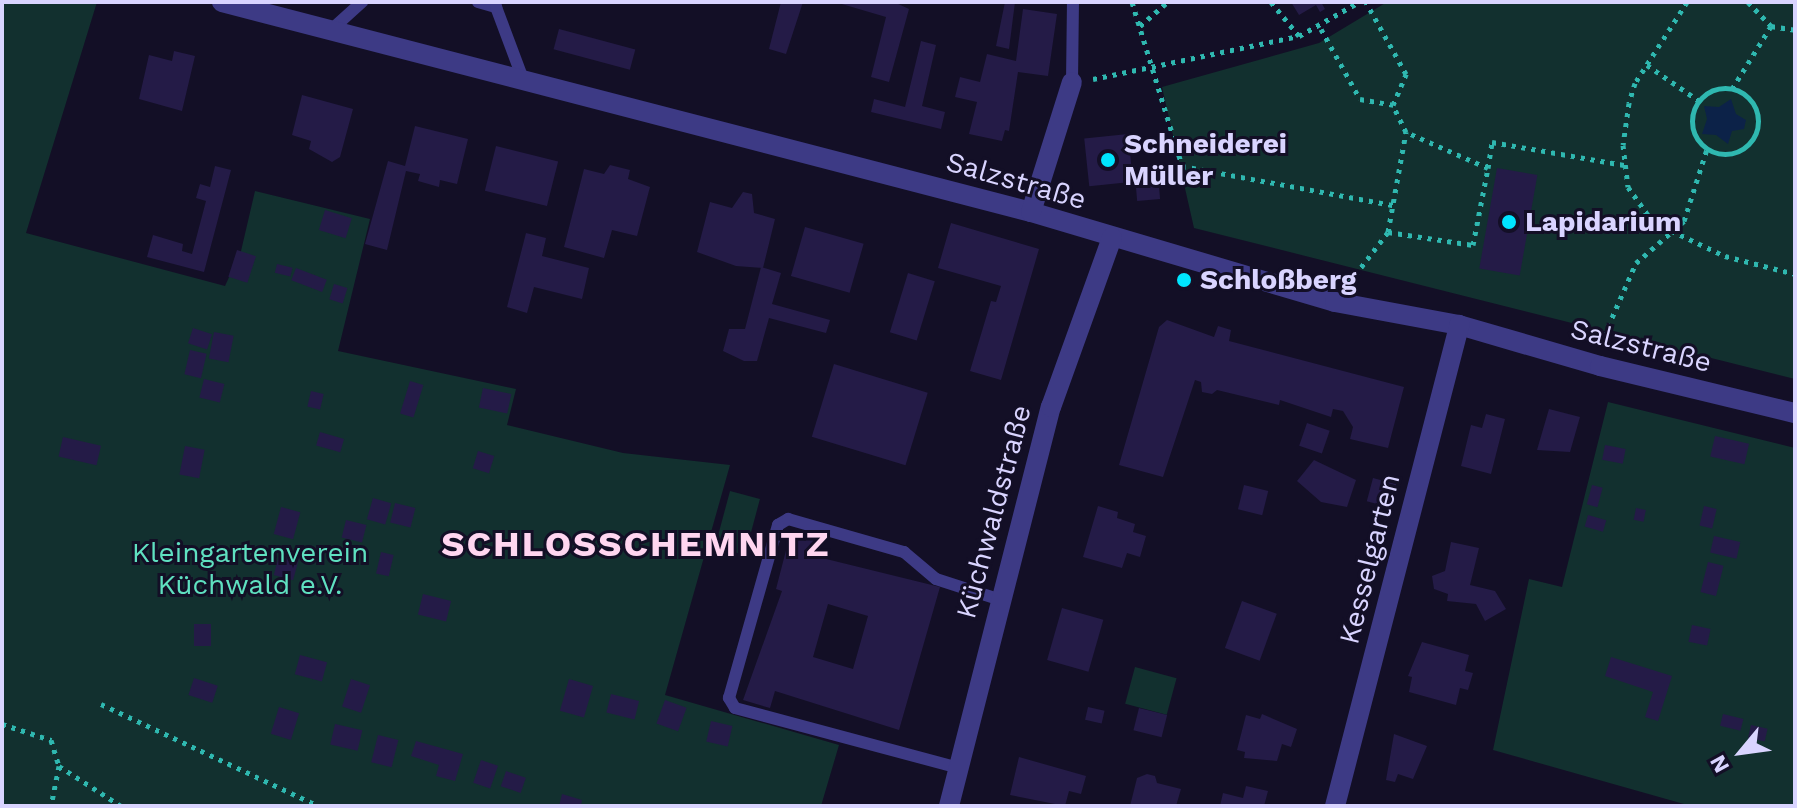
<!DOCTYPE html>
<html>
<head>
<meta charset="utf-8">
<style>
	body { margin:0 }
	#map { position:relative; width:1797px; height:808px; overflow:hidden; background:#130f26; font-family:"Work Sans",sans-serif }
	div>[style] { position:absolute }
	.green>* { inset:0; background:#12302f; transform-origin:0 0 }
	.water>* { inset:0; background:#0c2248 }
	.building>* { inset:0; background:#241b47; transform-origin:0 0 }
	.path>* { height:5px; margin-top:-2.5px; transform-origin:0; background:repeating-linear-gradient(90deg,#2fb8b0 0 4px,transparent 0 10px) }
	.path>.ring { margin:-2.5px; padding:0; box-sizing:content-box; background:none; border:5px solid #2fb8b0; border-radius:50% }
	.service>* { height:12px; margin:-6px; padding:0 6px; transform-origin:6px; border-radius:6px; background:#3d3a85 }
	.minor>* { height:20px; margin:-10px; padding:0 10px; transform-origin:10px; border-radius:10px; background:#3d3a85 }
	.dots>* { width:22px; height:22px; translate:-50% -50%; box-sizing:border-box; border:4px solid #130f26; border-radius:50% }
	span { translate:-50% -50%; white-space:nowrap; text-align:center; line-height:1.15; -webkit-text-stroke:6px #130f26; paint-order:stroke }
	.poi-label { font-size:28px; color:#d9d4ff; font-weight:700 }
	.left { translate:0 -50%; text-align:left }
	.street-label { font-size:28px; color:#d9d4ff }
	.park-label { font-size:28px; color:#5fe0c0 }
	.district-label { font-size:36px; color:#ffd6f0; font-weight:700; letter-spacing:2px }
	.frame { position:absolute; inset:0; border:4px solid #d9d4ff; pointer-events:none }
	.north { position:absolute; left:1701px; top:712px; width:80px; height:80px; -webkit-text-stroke:6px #130f26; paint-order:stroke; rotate:241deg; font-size:22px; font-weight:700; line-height:32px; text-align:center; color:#d9d4ff }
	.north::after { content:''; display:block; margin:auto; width:28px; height:36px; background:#d9d4ff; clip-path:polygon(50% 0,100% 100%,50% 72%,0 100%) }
</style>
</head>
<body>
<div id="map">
	<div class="green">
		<div style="clip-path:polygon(2px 2px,97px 2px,26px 233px,225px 286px,241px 251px,255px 191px,370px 219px,338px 351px,516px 389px,507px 425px,623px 453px,730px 465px,665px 695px,839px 745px,821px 806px,2px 806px)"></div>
		<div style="clip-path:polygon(1387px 2px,1795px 2px,1795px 379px,1194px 228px,1162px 87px,1319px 43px)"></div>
		<div style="clip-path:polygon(1608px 402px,1795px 448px,1795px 806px,1691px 806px,1493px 750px,1529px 579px,1562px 587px)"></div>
		<div style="left:730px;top:491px;width:31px;height:58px;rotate:15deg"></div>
		<div style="left:1135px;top:667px;width:43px;height:38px;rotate:15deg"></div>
	</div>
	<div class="water">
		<div style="clip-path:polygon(1731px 99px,1736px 114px,1746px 120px,1744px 129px,1732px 131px,1728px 144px,1716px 135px,1702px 134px,1707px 119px,1704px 106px,1719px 107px)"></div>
	</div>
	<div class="building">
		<div style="clip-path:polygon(781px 2px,803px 2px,786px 54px,769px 49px)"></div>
		<div style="clip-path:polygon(835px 2px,894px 2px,909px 9px,889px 82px,871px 77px,886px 17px)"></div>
		<div style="clip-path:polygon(1005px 2px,1015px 2px,1009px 49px,996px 46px)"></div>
		<div style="clip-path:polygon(1291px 2px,1321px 2px,1325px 9px,1320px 12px,1316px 5px,1299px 15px)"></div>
		<div style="clip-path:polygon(1023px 9px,1057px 14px,1048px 76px,1018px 72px,1009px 131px,1005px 130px,1002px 141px,969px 134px,977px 102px,955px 97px,960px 77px,980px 82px,987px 54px,1016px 61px)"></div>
		<div style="left:559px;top:29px;width:79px;height:21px;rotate:15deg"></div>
		<div style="clip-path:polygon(921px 41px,936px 45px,922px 106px,945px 112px,941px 129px,871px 112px,874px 99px,905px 107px)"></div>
		<div style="clip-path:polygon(174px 51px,195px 56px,182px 111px,139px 99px,149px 55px,172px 61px)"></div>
		<div style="clip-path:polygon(302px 95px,353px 109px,340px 157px,332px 162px,309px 149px,311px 141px,292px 135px)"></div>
		<div style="clip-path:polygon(415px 126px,468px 139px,457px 184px,440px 180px,439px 187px,418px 181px,420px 174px,406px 171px,387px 250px,365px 244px,388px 161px,405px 166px)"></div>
		<div style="left:1128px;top:134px;width:48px;height:44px;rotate:84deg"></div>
		<div style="left:496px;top:146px;width:64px;height:46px;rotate:14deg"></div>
		<div style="clip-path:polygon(610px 165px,630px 170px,628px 179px,650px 187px,637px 236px,612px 230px,604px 258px,564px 247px,584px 169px,604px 174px)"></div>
		<div style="clip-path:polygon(215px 166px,231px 170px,204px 272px,147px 257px,153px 235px,183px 244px,182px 251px,192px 254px,206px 201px,196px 198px,200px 184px,210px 187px)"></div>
		<div style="left:1497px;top:168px;width:41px;height:102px;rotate:10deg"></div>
		<div style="left:1158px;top:175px;width:24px;height:23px;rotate:85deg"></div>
		<div style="clip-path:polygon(743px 192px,752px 194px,754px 213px,775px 219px,763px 268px,736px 266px,697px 252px,710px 202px,732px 208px)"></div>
		<div style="left:325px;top:210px;width:28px;height:21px;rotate:17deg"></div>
		<div style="clip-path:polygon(951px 223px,1039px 249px,1001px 380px,970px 371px,991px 301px,996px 302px,1001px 286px,938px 268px)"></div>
		<div style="left:805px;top:227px;width:61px;height:51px;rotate:16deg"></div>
		<div style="clip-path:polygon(526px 233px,546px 238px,542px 256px,589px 268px,582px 299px,534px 287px,527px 313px,507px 307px)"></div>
		<div style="left:237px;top:250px;width:20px;height:28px;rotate:18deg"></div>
		<div style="left:277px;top:264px;width:16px;height:9px;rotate:14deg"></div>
		<div style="clip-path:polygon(761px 267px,781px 273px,772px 304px,830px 320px,826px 333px,769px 318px,757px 361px,744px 361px,723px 351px,729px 329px,745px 329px)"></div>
		<div style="left:296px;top:268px;width:33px;height:13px;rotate:21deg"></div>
		<div style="left:908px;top:273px;width:28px;height:62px;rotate:17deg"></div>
		<div style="left:334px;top:284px;width:14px;height:16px;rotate:17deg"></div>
		<div style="clip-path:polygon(1167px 320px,1214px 337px,1218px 326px,1231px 330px,1229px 341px,1404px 387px,1388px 448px,1350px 439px,1353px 427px,1343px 411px,1333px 409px,1331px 417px,1280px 400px,1279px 405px,1217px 390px,1212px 394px,1202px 392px,1201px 382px,1195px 380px,1163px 477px,1119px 465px,1159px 327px)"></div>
		<div style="left:193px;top:328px;width:20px;height:16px;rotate:18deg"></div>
		<div style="left:214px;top:332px;width:20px;height:27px;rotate:11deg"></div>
		<div style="left:190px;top:350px;width:17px;height:25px;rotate:13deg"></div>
		<div style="left:834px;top:364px;width:98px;height:76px;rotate:17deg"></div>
		<div style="left:204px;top:379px;width:21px;height:19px;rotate:14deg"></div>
		<div style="left:410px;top:381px;width:14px;height:34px;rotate:17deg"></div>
		<div style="left:483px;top:388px;width:29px;height:20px;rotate:12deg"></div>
		<div style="left:311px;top:391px;width:13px;height:16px;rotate:13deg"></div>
		<div style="clip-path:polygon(1549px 409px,1580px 417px,1570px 452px,1537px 450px)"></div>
		<div style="clip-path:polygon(1486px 414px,1505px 419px,1491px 474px,1461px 466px,1471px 425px,1482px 428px)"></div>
		<div style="left:1307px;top:423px;width:24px;height:24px;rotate:19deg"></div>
		<div style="left:320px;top:432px;width:25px;height:14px;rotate:16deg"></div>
		<div style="left:1715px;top:436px;width:35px;height:21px;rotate:13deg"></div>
		<div style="left:63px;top:437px;width:39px;height:20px;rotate:13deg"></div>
		<div style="left:1605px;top:445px;width:21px;height:15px;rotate:11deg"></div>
		<div style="left:185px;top:446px;width:20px;height:29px;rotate:11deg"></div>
		<div style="left:478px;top:451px;width:17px;height:18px;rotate:17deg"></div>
		<div style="clip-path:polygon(1314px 460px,1356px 480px,1347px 507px,1321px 502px,1297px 481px)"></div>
		<div style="left:1373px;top:478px;width:24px;height:24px;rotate:15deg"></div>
		<div style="left:1244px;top:485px;width:25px;height:25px;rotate:14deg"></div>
		<div style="left:1592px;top:485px;width:11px;height:20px;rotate:15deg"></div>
		<div style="left:373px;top:498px;width:19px;height:22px;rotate:16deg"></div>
		<div style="left:395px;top:503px;width:21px;height:20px;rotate:14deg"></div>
		<div style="clip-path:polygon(1098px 506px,1118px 512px,1117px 518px,1135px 524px,1133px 532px,1146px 536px,1140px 557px,1127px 553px,1122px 568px,1083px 557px)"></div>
		<div style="left:1704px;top:506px;width:13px;height:20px;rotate:13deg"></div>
		<div style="left:281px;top:507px;width:20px;height:28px;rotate:15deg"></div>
		<div style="left:1636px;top:508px;width:10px;height:12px;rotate:11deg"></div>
		<div style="left:1588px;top:515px;width:19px;height:12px;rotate:16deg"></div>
		<div style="left:346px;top:520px;width:21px;height:18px;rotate:14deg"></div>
		<div style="clip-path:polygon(evenodd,791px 531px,819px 539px,814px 556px,940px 587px,899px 730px,775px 691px,770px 708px,743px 700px,782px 591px,776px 589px,791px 531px,828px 604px,868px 616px,853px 669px,813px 657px,828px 604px)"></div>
		<div style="left:1714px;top:536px;width:27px;height:17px;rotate:13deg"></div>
		<div style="clip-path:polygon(1451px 542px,1479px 548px,1470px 585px,1495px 591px,1506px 609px,1485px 621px,1476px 604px,1447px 601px,1448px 594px,1434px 589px,1432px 576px,1445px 571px)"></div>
		<div style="left:281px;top:548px;width:20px;height:28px;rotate:15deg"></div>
		<div style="left:381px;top:552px;width:13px;height:22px;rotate:13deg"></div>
		<div style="left:1708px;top:562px;width:16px;height:31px;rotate:14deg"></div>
		<div style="left:423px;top:594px;width:29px;height:21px;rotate:14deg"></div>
		<div style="left:1242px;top:601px;width:37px;height:50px;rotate:20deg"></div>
		<div style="left:1062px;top:608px;width:43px;height:54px;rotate:16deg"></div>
		<div style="left:194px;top:624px;width:17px;height:22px"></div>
		<div style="left:1692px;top:625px;width:19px;height:17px;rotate:12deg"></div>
		<div style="clip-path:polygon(1422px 642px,1469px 655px,1465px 671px,1473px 673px,1468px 690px,1460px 688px,1456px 705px,1409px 692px,1412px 677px,1408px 676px)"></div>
		<div style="left:300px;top:655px;width:28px;height:20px;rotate:15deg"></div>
		<div style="clip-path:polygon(1611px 657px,1672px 676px,1658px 721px,1645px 717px,1653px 692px,1605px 676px)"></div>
		<div style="left:194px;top:678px;width:25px;height:18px;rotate:18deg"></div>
		<div style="left:351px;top:679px;width:20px;height:29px;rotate:18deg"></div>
		<div style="left:569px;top:679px;width:25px;height:33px;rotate:16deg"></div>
		<div style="left:611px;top:694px;width:29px;height:19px;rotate:14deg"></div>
		<div style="left:665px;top:700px;width:23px;height:25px;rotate:20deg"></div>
		<div style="left:279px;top:707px;width:21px;height:28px;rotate:17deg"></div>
		<div style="left:1088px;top:707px;width:17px;height:13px;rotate:13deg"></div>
		<div style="left:1139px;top:708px;width:29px;height:23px;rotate:14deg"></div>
		<div style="clip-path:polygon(1262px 714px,1297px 729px,1291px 747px,1282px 744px,1277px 761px,1244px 758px,1245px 752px,1237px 750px,1246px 715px,1260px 719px)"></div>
		<div style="left:1723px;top:714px;width:21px;height:12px;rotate:14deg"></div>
		<div style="left:711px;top:721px;width:22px;height:21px;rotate:13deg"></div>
		<div style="left:335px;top:724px;width:28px;height:21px;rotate:13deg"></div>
		<div style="left:1751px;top:725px;width:17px;height:13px;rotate:13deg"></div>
		<div style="clip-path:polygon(1394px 734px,1427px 746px,1413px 779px,1398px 774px,1395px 782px,1386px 780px)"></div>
		<div style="left:378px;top:735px;width:21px;height:28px;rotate:14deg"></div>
		<div style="clip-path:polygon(416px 741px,463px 754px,455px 781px,436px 776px,439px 765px,411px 756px)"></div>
		<div style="clip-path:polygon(1019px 757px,1086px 776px,1081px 794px,1069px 791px,1065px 806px,1010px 795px)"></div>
		<div style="left:481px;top:760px;width:18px;height:24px;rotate:19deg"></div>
		<div style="left:506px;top:771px;width:21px;height:16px;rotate:19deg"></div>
		<div style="clip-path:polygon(1147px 774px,1155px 776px,1157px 783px,1181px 789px,1176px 806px,1130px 806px,1137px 778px)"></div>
		<div style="clip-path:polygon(1246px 786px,1268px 791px,1264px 806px,1220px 806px,1223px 793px,1243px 798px)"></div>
		<div style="clip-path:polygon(562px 794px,582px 800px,581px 806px,559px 806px)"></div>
	</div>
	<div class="path">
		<div style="left:1132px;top:2px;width:171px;rotate:73deg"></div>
		<div style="left:1182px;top:166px;width:215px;rotate:10.5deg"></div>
		<div style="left:1271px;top:2px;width:44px;rotate:50.5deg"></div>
		<div style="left:1687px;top:2px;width:96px;rotate:122.7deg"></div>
		<div style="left:1635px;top:83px;width:21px;rotate:107deg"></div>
		<div style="left:1629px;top:103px;width:42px;rotate:98.1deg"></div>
		<div style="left:1623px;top:145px;width:42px;rotate:83.2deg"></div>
		<div style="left:1628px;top:187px;width:43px;rotate:54.5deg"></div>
		<div style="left:1653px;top:222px;width:80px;rotate:25.3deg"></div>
		<div style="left:1725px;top:256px;width:72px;rotate:14.4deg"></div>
		<div style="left:1748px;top:2px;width:33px;rotate:46deg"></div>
		<div style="left:1771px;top:26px;width:24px;rotate:9deg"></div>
		<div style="left:1140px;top:26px;width:37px;rotate:-41deg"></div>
		<div style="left:1321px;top:29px;width:80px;rotate:60.9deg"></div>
		<div style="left:1360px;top:99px;width:34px;rotate:10deg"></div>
		<div style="left:1647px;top:65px;width:62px;rotate:34.5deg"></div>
		<div style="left:1093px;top:79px;width:210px;rotate:-11.8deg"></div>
		<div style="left:1299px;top:36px;width:69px;rotate:-29.5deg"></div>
		<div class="ring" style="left:1692px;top:88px;width:61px;height:61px"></div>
		<div style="left:1732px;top:89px;width:74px;rotate:-58.2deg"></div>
		<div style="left:1488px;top:168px;width:26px;rotate:-81deg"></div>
		<div style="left:1492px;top:142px;width:134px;rotate:9.9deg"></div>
		<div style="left:1388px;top:232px;width:86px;rotate:8.7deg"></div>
		<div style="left:1473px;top:245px;width:78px;rotate:-79deg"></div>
		<div style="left:1488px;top:168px;width:90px;rotate:-156.3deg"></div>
		<div style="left:1349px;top:283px;width:64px;rotate:-52.6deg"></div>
		<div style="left:1388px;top:232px;width:102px;rotate:-79.8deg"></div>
		<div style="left:1406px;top:132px;width:30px;rotate:-116deg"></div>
		<div style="left:1393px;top:105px;width:34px;rotate:-67deg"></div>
		<div style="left:1406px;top:74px;width:82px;rotate:-119.1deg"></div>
		<div style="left:1600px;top:345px;width:90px;rotate:-66.3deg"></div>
		<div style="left:1636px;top:263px;width:64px;rotate:-41.2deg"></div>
		<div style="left:1684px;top:221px;width:76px;rotate:-72.3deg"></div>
		<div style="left:101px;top:704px;width:241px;rotate:25.1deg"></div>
		<div style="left:2px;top:724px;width:52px;rotate:18.1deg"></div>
		<div style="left:51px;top:740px;width:27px;rotate:73deg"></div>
		<div style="left:59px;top:766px;width:41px;rotate:101.3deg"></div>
		<div style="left:59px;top:766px;width:74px;rotate:32.8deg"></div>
	</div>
	<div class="service">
		<div style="left:478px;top:2px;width:19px;rotate:16deg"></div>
		<div style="left:496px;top:7px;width:80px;rotate:69.5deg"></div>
		<div style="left:331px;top:30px;width:42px;rotate:-42.1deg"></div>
		<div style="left:1072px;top:82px;width:80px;rotate:-89.3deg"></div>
		<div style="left:959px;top:768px;width:232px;rotate:-165deg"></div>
		<div style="left:735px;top:708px;width:12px;rotate:-121deg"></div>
		<div style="left:729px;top:698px;width:180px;rotate:-74.2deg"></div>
		<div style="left:778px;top:525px;width:12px;rotate:-31deg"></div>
		<div style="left:788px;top:519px;width:121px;rotate:15.9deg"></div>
		<div style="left:904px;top:552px;width:42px;rotate:40.2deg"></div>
		<div style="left:936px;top:579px;width:65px;rotate:17.9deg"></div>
	</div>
	<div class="minor">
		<div style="left:222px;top:2px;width:836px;rotate:14.55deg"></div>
		<div style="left:1031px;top:212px;width:317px;rotate:16.5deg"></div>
		<div style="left:1335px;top:302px;width:126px;rotate:10.5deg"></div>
		<div style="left:1459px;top:325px;width:147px;rotate:16.2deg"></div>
		<div style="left:1600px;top:366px;width:201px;rotate:13.6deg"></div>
		<div style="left:1031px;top:212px;width:136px;rotate:-72.5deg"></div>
		<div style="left:949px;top:806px;width:412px;rotate:-75.7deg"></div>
		<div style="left:1051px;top:407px;width:180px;rotate:-70.2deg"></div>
		<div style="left:1335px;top:806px;width:497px;rotate:-75.5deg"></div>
	</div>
	<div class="dots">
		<div style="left:1108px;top:160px;background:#00e5ff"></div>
		<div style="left:1509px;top:222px;background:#00e5ff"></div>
		<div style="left:1184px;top:280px;background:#00e5ff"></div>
	</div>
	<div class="poi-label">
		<span class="left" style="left:1124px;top:160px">Schneiderei<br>Müller</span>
		<span class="left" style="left:1525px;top:222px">Lapidarium</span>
		<span class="left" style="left:1200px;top:280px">Schloßberg</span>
	</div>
	<div class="street-label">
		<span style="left:1016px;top:181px;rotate:16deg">Salzstraße</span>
		<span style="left:1641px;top:346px;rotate:14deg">Salzstraße</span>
		<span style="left:994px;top:512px;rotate:-75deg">Küchwaldstraße</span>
		<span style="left:1370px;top:559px;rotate:-76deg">Kesselgarten</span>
	</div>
	<div class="park-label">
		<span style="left:250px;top:569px">Kleingartenverein<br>Küchwald e.V.</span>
	</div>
	<div class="district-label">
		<span style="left:636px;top:545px">SCHLOSSCHEMNITZ</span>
	</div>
	<div class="frame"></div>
	<div class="north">N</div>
</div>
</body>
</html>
